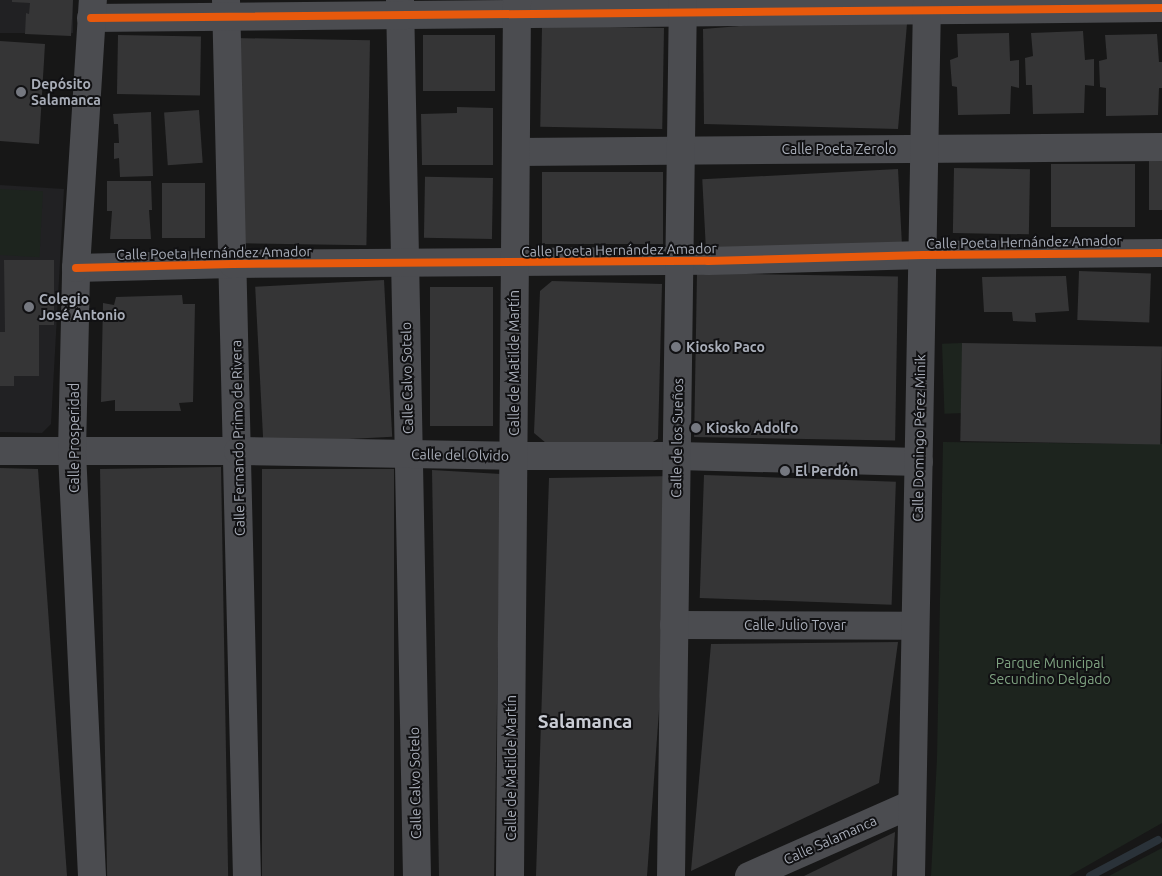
<!DOCTYPE html>
<html>
<head>
<meta charset="utf-8">
<style>
	body { margin:0 }
	#map { position:relative; width:1162px; height:876px; overflow:hidden; background:#171717; font-family:Ubuntu,sans-serif }
	div>[style] { position:absolute }
	.built>* { inset:0; background:#212123; transform-origin:0 0 }
	.green>* { inset:0; background:#1d241e; transform-origin:0 0 }
	.stream>* { height:8px; margin:-4px; padding:0 4px; transform-origin:4px; border-radius:4px; background:#2a3239 }
	.building>* { inset:0; background:#353536; transform-origin:0 0 }
	.minor>* { height:28px; margin:-14px; padding:0 14px; transform-origin:14px; border-radius:14px; background:#4b4c50 }
	.cycleway>* { height:8px; margin:-4px; padding:0 4px; transform-origin:4px; border-radius:4px; background:#e8590c }
	.dots>* { width:14px; height:14px; translate:-50% -50%; box-sizing:border-box; border:2px solid #111113; border-radius:50% }
	span { translate:-50% -50%; white-space:nowrap; text-align:center; line-height:1.15; -webkit-text-stroke:4px #111113; paint-order:stroke }
	.poi-label { font-size:14px; color:#a8adb8; font-weight:700 }
	.left { translate:0 -50%; text-align:left }
	.street-label { font-size:14px; color:#a8adb8 }
	.park-label { font-size:14px; color:#7fa381 }
	.district-label { font-size:19px; color:#c9ccd4; font-weight:700 }
</style>
</head>
<body>
<div id="map">
	<div class="built">
		<div style="left:0;top:0;width:73px;height:33px"></div>
		<div style="clip-path:polygon(0 185px,64px 189px,51px 424px,42px 433px,0 432px)"></div>
	</div>
	<div class="green">
		<div style="left:0;top:189px;width:43px;height:66px;rotate:3deg"></div>
		<div style="left:962px;top:343px;width:70px;height:20px;rotate:88deg"></div>
		<div style="clip-path:polygon(943px 442px,1162px 444px,1162px 823px,1069px 876px,931px 876px,937px 758px)"></div>
		<div style="clip-path:polygon(1162px 848px,1162px 876px,1109px 876px,1124px 868px)"></div>
	</div>
	<div class="stream">
		<div style="left:1090px;top:876px;width:77px;rotate:-27.9deg"></div>
	</div>
	<div class="building">
		<div style="clip-path:polygon(12px 0,73px 0,71px 36px,25px 34px,26px 13px,29px 14px,30px 3px,12px 2px)"></div>
		<div style="clip-path:polygon(908px 12px,898px 129px,704px 124px,703px 29px)"></div>
		<div style="left:664px;top:28px;width:101px;height:122px;rotate:91deg"></div>
		<div style="clip-path:polygon(1083px 31px,1085px 60px,1094px 59px,1094px 86px,1085px 85px,1084px 113px,1033px 114px,1032px 85px,1026px 85px,1025px 58px,1033px 56px,1031px 33px)"></div>
		<div style="clip-path:polygon(1009px 33px,1010px 61px,1019px 60px,1019px 88px,1011px 86px,1010px 114px,958px 115px,957px 87px,952px 86px,950px 60px,958px 57px,957px 34px)"></div>
		<div style="clip-path:polygon(1157px 34px,1159px 62px,1162px 62px,1162px 88px,1159px 88px,1158px 115px,1106px 116px,1106px 88px,1100px 87px,1099px 61px,1107px 59px,1105px 35px)"></div>
		<div style="left:118px;top:35px;width:83px;height:59px;rotate:1deg"></div>
		<div style="left:423px;top:35px;width:72px;height:56px"></div>
		<div style="left:234px;top:38px;width:136px;height:205px;rotate:1deg"></div>
		<div style="clip-path:polygon(0 41px,45px 44px,39px 144px,0 141px)"></div>
		<div style="clip-path:polygon(457px 107px,493px 108px,493px 165px,422px 165px,421px 114px,457px 113px)"></div>
		<div style="left:199px;top:110px;width:53px;height:35px;rotate:86deg"></div>
		<div style="clip-path:polygon(151px 112px,153px 176px,120px 177px,119px 158px,114px 159px,114px 143px,119px 143px,118px 124px,114px 124px,113px 114px)"></div>
		<div style="left:1149px;top:161px;width:13px;height:49px"></div>
		<div style="left:1135px;top:164px;width:63px;height:84px;rotate:90deg"></div>
		<div style="left:954px;top:168px;width:76px;height:65px;rotate:1deg"></div>
		<div style="left:898px;top:169px;width:75px;height:196px;rotate:87deg"></div>
		<div style="left:663px;top:172px;width:72px;height:121px;rotate:90deg"></div>
		<div style="left:493px;top:178px;width:61px;height:68px;rotate:91deg"></div>
		<div style="clip-path:polygon(107px 181px,151px 181px,152px 210px,149px 210px,151px 239px,110px 239px,112px 211px,107px 211px)"></div>
		<div style="left:162px;top:183px;width:43px;height:55px"></div>
		<div style="clip-path:polygon(4px 260px,54px 260px,54px 325px,39px 325px,39px 376px,14px 376px,14px 386px,0 386px,0 332px,5px 332px)"></div>
		<div style="left:1079px;top:271px;width:72px;height:49px;rotate:2deg"></div>
		<div style="left:697px;top:273px;width:201px;height:164px;rotate:1deg"></div>
		<div style="clip-path:polygon(1066px 276px,1069px 311px,1035px 313px,1036px 322px,1013px 321px,1012px 312px,984px 312px,982px 277px)"></div>
		<div style="left:384px;top:280px;width:157px;height:129px;rotate:87deg"></div>
		<div style="clip-path:polygon(552px 281px,662px 284px,658px 439px,649px 444px,546px 443px,534px 433px,540px 291px)"></div>
		<div style="left:430px;top:287px;width:63px;height:139px"></div>
		<div style="clip-path:polygon(182px 295px,183px 304px,195px 304px,193px 402px,179px 403px,181px 411px,115px 411px,115px 400px,101px 402px,103px 303px,114px 305px,116px 297px)"></div>
		<div style="left:962px;top:343px;width:200px;height:98px;rotate:1deg"></div>
		<div style="left:221px;top:467px;width:409px;height:121px;rotate:89deg"></div>
		<div style="clip-path:polygon(0 468px,38px 469px,67px 876px,0 876px)"></div>
		<div style="left:262px;top:469px;width:132px;height:407px"></div>
		<div style="clip-path:polygon(432px 470px,501px 474px,494px 876px,439px 876px)"></div>
		<div style="left:704px;top:475px;width:192px;height:123px;rotate:2deg"></div>
		<div style="clip-path:polygon(676px 476px,647px 876px,536px 876px,549px 478px)"></div>
		<div style="clip-path:polygon(898px 642px,879px 783px,691px 871px,711px 644px)"></div>
		<div style="clip-path:polygon(895px 832px,892px 876px,804px 876px)"></div>
	</div>
	<div class="minor">
		<div style="left:226px;top:0;width:876px;rotate:88.63deg"></div>
		<div style="left:400px;top:0;width:876px;rotate:88.89deg"></div>
		<div style="left:91px;top:18px;width:1071px;rotate:-0.53deg"></div>
		<div style="left:516px;top:152px;width:646px;rotate:-0.44deg"></div>
		<div style="left:76px;top:268px;width:157px;rotate:-1.5deg"></div>
		<div style="left:233px;top:264px;width:475px;rotate:-0.4deg"></div>
		<div style="left:708px;top:261px;width:215px;rotate:-1.6deg"></div>
		<div style="left:923px;top:255px;width:239px;rotate:-0.5deg"></div>
		<div style="left:0;top:451px;width:238px"></div>
		<div style="left:238px;top:451px;width:276px;rotate:1deg"></div>
		<div style="left:514px;top:456px;width:163px"></div>
		<div style="left:677px;top:456px;width:242px;rotate:1.4deg"></div>
		<div style="left:674px;top:625px;width:241px;rotate:0.2deg"></div>
		<div style="left:92px;top:876px;width:425px;rotate:-92.7deg"></div>
		<div style="left:72px;top:451px;width:183px;rotate:-88.7deg"></div>
		<div style="left:76px;top:268px;width:269px;rotate:-86.4deg"></div>
		<div style="left:510px;top:876px;width:876px;rotate:-89.54deg"></div>
		<div style="left:671px;top:876px;width:876px;rotate:-89.22deg"></div>
		<div style="left:749px;top:876px;width:178px;rotate:-23.8deg"></div>
		<div style="left:911px;top:876px;width:876px;rotate:-88.95deg"></div>
	</div>
	<div class="cycleway">
		<div style="left:91px;top:18px;width:1071px;rotate:-0.53deg"></div>
		<div style="left:76px;top:268px;width:157px;rotate:-1.5deg"></div>
		<div style="left:233px;top:264px;width:475px;rotate:-0.4deg"></div>
		<div style="left:708px;top:261px;width:215px;rotate:-1.6deg"></div>
		<div style="left:923px;top:255px;width:239px;rotate:-0.5deg"></div>
	</div>
	<div class="dots">
		<div style="left:21px;top:92px;background:#757880"></div>
		<div style="left:29px;top:307px;background:#757880"></div>
		<div style="left:676px;top:347px;background:#757880"></div>
		<div style="left:696px;top:428px;background:#757880"></div>
		<div style="left:785px;top:471px;background:#757880"></div>
	</div>
	<div class="poi-label">
		<span class="left" style="left:31px;top:92px">Depósito<br>Salamanca</span>
		<span class="left" style="left:39px;top:307px">Colegio<br>José Antonio</span>
		<span class="left" style="left:686px;top:347px">Kiosko Paco</span>
		<span class="left" style="left:706px;top:428px">Kiosko Adolfo</span>
		<span class="left" style="left:795px;top:471px">El Perdón</span>
	</div>
	<div class="street-label">
		<span style="left:839px;top:149px">Calle Poeta Zerolo</span>
		<span style="left:1024px;top:242px;rotate:-1deg">Calle Poeta Hernández Amador</span>
		<span style="left:619px;top:250px;rotate:-1deg">Calle Poeta Hernández Amador</span>
		<span style="left:214px;top:253px;rotate:-1deg">Calle Poeta Hernández Amador</span>
		<span style="left:514px;top:363px;rotate:-90deg">Calle de Matilde Martín</span>
		<span style="left:407px;top:378px;rotate:-91deg">Calle Calvo Sotelo</span>
		<span style="left:74px;top:438px;rotate:-90deg">Calle Prosperidad</span>
		<span style="left:238px;top:438px;rotate:-91deg">Calle Fernando Primo de Rivera</span>
		<span style="left:677px;top:438px;rotate:-89deg">Calle de los Sueños</span>
		<span style="left:919px;top:438px;rotate:-89deg">Calle Domingo Pérez Minik</span>
		<span style="left:460px;top:455px;rotate:1deg">Calle del Olvido</span>
		<span style="left:795px;top:625px">Calle Julio Tovar</span>
		<span style="left:511px;top:768px;rotate:-90deg">Calle de Matilde Martín</span>
		<span style="left:415px;top:783px;rotate:-91deg">Calle Calvo Sotelo</span>
		<span style="left:830px;top:840px;rotate:-24deg">Calle Salamanca</span>
	</div>
	<div class="park-label">
		<span style="left:1050px;top:671px">Parque Municipal<br>Secundino Delgado</span>
	</div>
	<div class="district-label">
		<span style="left:585px;top:722px">Salamanca</span>
	</div>
</div>
</body>
</html>
